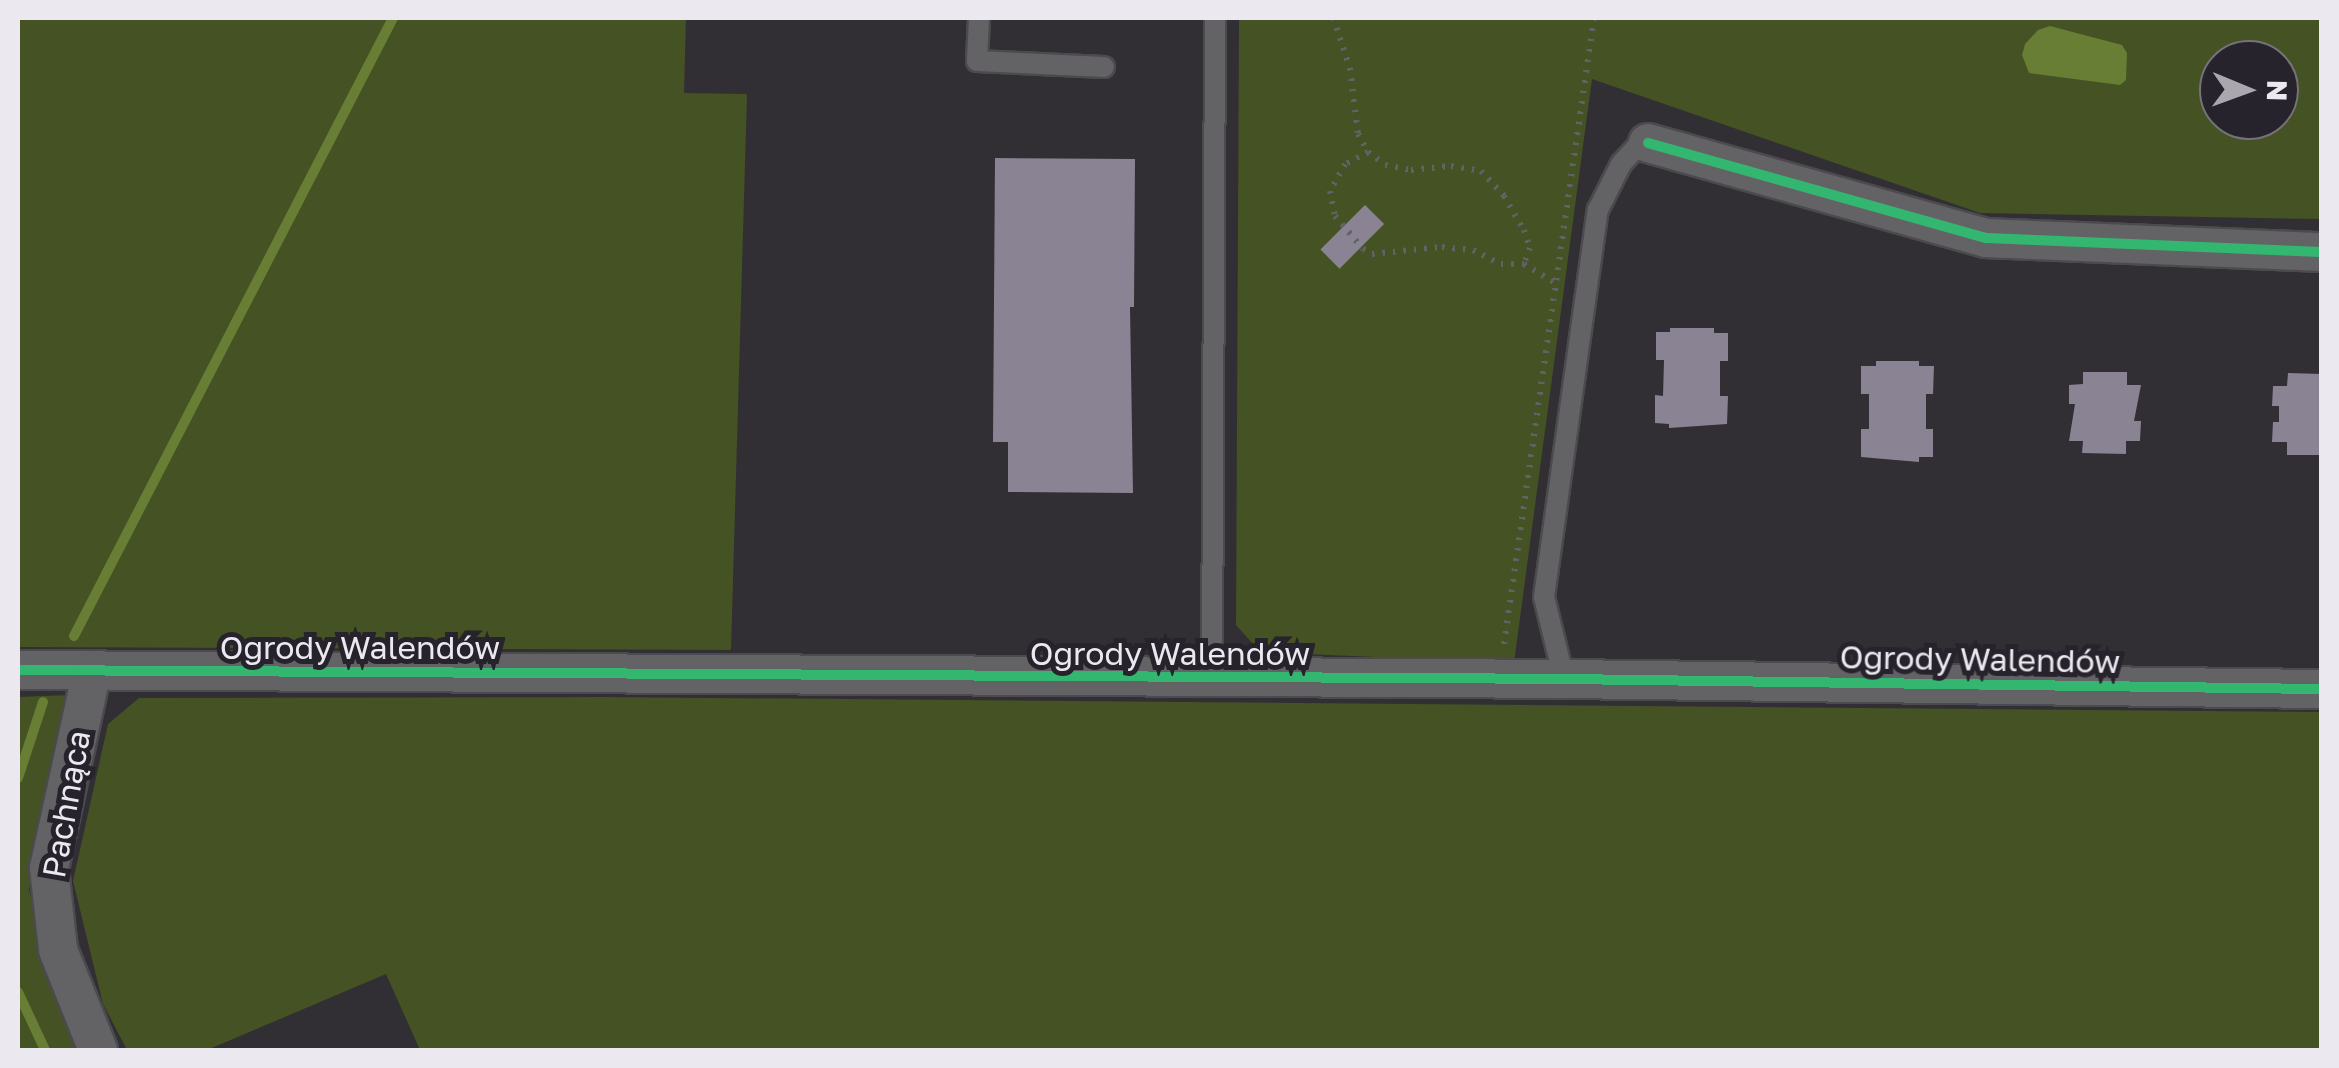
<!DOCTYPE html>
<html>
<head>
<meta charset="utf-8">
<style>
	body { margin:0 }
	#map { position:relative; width:2339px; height:1068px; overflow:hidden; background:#312f34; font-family:"Golos Text",sans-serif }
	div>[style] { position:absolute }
	.green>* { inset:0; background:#445224 }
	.water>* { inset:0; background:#677e34 }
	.stream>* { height:10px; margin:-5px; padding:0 5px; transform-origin:5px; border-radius:5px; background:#677e34 }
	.building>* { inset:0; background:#8a8394; transform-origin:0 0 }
	.path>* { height:6px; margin-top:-3px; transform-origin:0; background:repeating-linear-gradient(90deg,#626164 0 2.5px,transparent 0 10.5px) }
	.roads { filter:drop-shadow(2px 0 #4c4a4e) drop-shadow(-2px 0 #4c4a4e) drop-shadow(0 2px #4c4a4e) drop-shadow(0 -2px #4c4a4e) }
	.lane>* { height:20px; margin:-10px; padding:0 10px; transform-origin:10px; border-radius:10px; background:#636265 }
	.street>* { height:38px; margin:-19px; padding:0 19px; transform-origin:19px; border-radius:19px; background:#636265 }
	.cycleway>* { height:10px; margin:-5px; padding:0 5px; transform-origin:5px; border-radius:5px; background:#33b770 }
	span { translate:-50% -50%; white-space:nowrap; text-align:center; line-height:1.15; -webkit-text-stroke:10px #27232c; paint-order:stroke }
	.street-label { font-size:32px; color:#ebe8ef }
	.frame { position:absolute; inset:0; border:20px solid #ebe8ef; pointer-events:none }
	.north { position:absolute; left:2199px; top:40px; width:100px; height:100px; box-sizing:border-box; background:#27232c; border:2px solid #75727a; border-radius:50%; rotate:91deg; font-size:28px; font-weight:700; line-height:40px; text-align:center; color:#ebe8ef }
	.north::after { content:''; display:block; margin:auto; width:35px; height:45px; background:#aaa7ae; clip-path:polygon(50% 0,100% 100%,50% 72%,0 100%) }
</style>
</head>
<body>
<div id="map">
	<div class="green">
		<div style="clip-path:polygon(18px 18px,686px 18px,684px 93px,747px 94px,731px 650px,18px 647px)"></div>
		<div style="clip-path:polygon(evenodd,1239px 18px,2321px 18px,2321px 219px,1980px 213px,1592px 79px,1514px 663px,1260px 652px,1236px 625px,1239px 18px,2219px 60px,2279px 60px,2279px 120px,2219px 120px,2219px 60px)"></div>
		<div style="clip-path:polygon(69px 695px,29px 890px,49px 971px,84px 1050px,18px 1050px,18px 697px)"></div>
		<div style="clip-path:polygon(605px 697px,2321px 712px,2321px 1050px,420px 1050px,386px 974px,207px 1050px,127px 1050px,103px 1004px,73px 881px,108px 724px,139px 698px)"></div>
	</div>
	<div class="water">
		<div style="clip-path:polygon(2050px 26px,2122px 45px,2127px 53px,2126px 80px,2120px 85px,2029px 73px,2022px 55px,2025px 44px,2038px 30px)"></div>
	</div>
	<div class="stream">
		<div style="left:74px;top:636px;width:695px;rotate:-62.7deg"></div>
		<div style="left:18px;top:778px;width:80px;rotate:-71.8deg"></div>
		<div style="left:18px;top:992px;width:64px;rotate:65deg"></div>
	</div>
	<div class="building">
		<div style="clip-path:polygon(995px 158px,1135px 159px,1134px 307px,1130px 307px,1133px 493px,1008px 492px,1008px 442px,993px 442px)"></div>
		<div style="left:1365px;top:205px;width:27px;height:63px;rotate:45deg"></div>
		<div style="clip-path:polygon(1670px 328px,1714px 328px,1714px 333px,1728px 333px,1728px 361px,1720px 361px,1720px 396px,1728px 396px,1727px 424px,1669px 428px,1669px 424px,1655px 423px,1655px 395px,1663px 396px,1664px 360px,1656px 360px,1656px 332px,1670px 332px)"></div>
		<div style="clip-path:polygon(1876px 361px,1919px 361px,1919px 366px,1934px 366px,1933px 394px,1926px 394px,1926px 429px,1933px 429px,1933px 457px,1919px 457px,1919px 462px,1861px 457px,1861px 429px,1869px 429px,1869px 394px,1861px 394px,1861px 366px,1876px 366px)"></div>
		<div style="clip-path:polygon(2083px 372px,2127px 372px,2127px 385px,2141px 385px,2134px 421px,2141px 421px,2140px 441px,2126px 441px,2126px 454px,2082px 453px,2083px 441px,2069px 441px,2075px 404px,2069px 404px,2069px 385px,2083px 384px)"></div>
		<div style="clip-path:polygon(2288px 373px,2322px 374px,2322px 455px,2287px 455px,2287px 442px,2272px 442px,2273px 422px,2279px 422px,2279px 406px,2272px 406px,2273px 386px,2287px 386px)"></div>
	</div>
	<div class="path">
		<div style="left:1333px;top:18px;width:53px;rotate:71.2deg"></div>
		<div style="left:1350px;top:68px;width:66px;rotate:83.1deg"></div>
		<div style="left:1358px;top:134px;width:21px;rotate:61deg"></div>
		<div style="left:1368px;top:152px;width:21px;rotate:37deg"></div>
		<div style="left:1385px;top:165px;width:26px;rotate:11deg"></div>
		<div style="left:1411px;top:170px;width:40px;rotate:-5.7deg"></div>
		<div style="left:1451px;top:166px;width:30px;rotate:9deg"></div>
		<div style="left:1481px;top:171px;width:34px;rotate:47deg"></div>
		<div style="left:1504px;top:196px;width:39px;rotate:60deg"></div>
		<div style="left:1524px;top:230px;width:19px;rotate:72deg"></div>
		<div style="left:1530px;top:248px;width:17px;rotate:111deg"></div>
		<div style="left:1524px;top:264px;width:37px;rotate:31deg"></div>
		<div style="left:1368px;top:152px;width:26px;rotate:152deg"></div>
		<div style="left:1345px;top:164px;width:31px;rotate:119deg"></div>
		<div style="left:1330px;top:191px;width:25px;rotate:79deg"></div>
		<div style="left:1335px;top:216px;width:43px;rotate:49.7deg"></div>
		<div style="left:1363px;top:249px;width:10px;rotate:29deg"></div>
		<div style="left:1372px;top:254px;width:70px;rotate:-5.7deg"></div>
		<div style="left:1442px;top:247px;width:31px;rotate:6deg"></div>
		<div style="left:1473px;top:250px;width:31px;rotate:27deg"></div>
		<div style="left:1501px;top:264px;width:23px"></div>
		<div style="left:1504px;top:644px;width:632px;rotate:-81.82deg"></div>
	</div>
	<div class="roads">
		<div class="lane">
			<div style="left:979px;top:18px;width:43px;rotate:92.7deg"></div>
			<div style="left:977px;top:61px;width:127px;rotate:2.7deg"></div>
			<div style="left:1212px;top:678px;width:660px;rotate:-89.74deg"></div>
			<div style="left:1564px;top:679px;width:84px;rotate:-103.7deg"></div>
			<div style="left:1544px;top:597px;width:391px;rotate:-82.1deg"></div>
			<div style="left:1598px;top:210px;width:51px;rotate:-63.4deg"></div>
			<div style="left:1621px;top:164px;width:21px;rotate:-47deg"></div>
			<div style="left:1635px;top:149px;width:14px;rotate:-25deg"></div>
		</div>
		<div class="street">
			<div style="left:1648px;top:143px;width:351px;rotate:15.7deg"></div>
			<div style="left:1986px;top:238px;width:336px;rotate:2.4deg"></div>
			<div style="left:18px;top:670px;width:1546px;rotate:0.33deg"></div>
			<div style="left:1564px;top:679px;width:758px;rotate:0.76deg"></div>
			<div style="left:92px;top:671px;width:202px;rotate:102.3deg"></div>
			<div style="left:49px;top:868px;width:82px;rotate:83.7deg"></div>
			<div style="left:58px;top:950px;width:108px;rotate:68.2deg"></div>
		</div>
	</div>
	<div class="cycleway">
		<div style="left:1648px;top:143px;width:351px;rotate:15.7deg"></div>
		<div style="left:1986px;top:238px;width:336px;rotate:2.4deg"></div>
		<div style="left:18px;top:670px;width:1546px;rotate:0.33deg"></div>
		<div style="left:1564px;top:679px;width:758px;rotate:0.76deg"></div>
	</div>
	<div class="street-label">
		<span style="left:360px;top:647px">Ogrody Walendów</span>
		<span style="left:1170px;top:653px">Ogrody Walendów</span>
		<span style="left:1980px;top:659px;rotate:1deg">Ogrody Walendów</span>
		<span style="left:66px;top:804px;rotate:-80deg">Pachnąca</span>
	</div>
	<div class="frame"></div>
	<div class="north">N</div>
</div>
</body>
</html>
